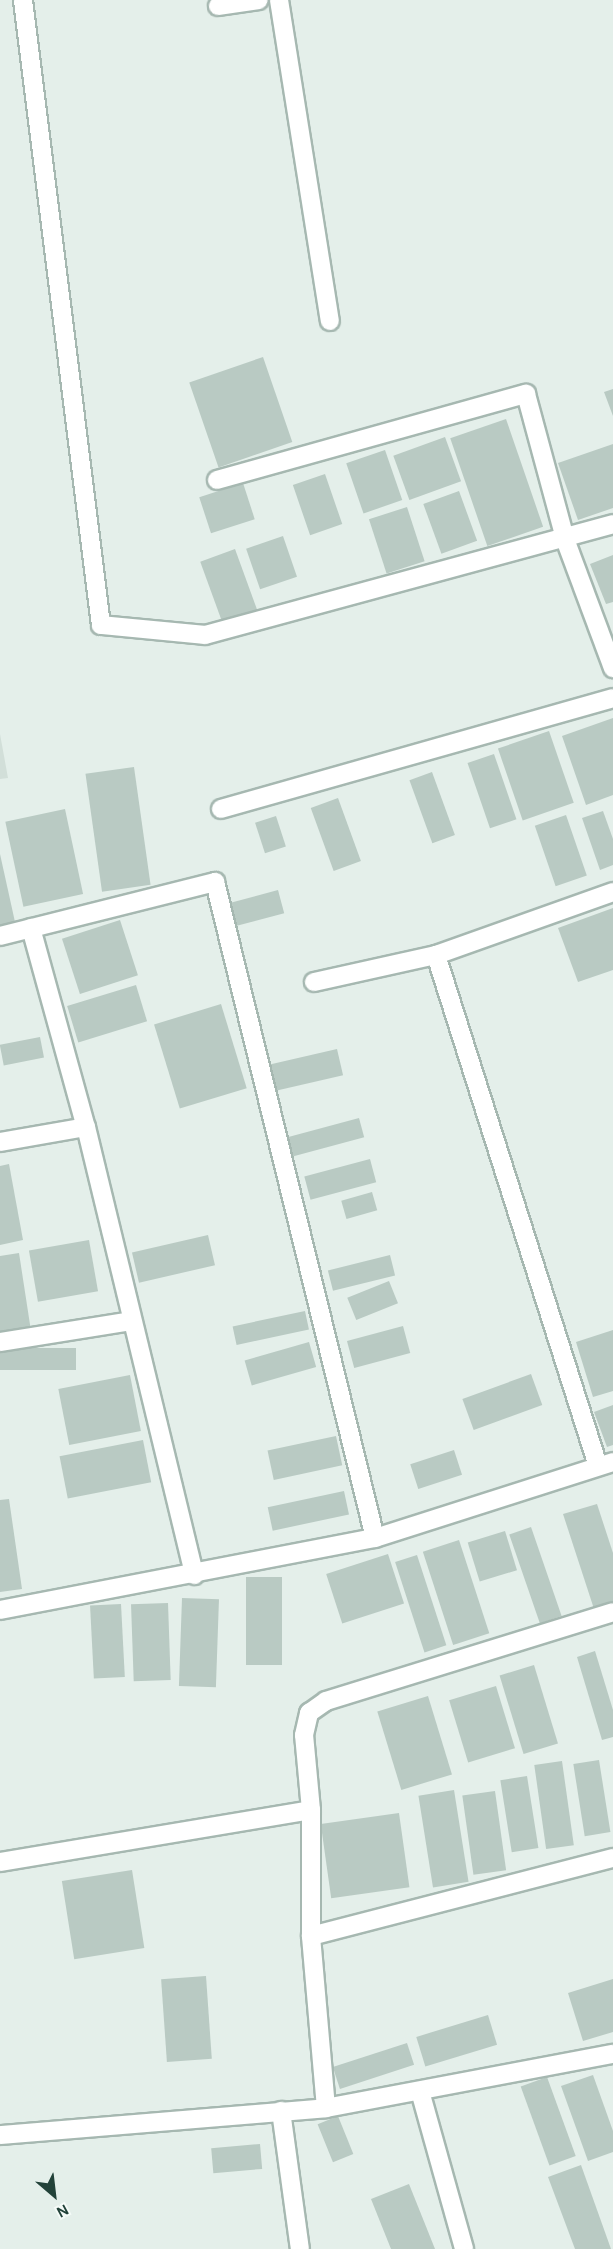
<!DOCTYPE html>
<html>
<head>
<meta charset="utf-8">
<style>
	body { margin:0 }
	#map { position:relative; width:613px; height:2249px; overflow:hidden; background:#e4efea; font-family:Karla,sans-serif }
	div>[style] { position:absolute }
	.built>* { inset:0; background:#d2dfd9 }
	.building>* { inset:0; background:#b9cac3; transform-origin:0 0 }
	.roads { filter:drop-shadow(2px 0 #a6b8b1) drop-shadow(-2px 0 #a6b8b1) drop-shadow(0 2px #a6b8b1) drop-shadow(0 -2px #a6b8b1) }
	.street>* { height:18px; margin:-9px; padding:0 9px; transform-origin:9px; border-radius:9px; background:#fff }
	span { translate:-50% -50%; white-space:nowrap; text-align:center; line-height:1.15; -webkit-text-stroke:4.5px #f5fbf8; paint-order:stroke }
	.north { position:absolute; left:24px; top:2165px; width:60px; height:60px; -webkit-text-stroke:4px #f5fbf8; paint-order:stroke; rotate:152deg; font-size:16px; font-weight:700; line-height:24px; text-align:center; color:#224239 }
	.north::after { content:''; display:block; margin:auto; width:21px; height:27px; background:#224239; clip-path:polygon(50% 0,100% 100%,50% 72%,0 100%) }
</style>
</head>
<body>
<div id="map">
	<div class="built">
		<div style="clip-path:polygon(0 734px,8px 778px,0 779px)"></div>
	</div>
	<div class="building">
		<div style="left:263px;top:357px;width:90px;height:78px;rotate:71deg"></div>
		<div style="clip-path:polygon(613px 389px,613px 416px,604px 392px)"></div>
		<div style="left:506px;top:419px;width:114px;height:59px;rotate:71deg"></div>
		<div style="left:445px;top:437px;width:47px;height:55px;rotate:70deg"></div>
		<div style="clip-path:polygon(613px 444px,613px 508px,578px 520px,558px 463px)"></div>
		<div style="left:385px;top:450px;width:53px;height:41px;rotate:71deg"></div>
		<div style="left:325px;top:474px;width:53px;height:34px;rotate:71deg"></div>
		<div style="left:243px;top:483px;width:38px;height:46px;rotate:72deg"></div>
		<div style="left:459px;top:491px;width:53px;height:38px;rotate:70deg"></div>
		<div style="left:407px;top:507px;width:57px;height:40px;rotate:72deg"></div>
		<div style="left:283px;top:536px;width:43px;height:39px;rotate:71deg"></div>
		<div style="left:235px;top:549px;width:66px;height:37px;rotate:70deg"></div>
		<div style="clip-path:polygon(613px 555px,613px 602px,606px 604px,590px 564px)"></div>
		<div style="clip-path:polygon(613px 718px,613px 795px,586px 805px,562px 736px)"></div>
		<div style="left:549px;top:731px;width:76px;height:54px;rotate:71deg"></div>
		<div style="left:494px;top:754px;width:69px;height:28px;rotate:71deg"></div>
		<div style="left:134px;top:767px;width:119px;height:49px;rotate:82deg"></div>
		<div style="left:432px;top:772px;width:67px;height:24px;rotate:70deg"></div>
		<div style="left:338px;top:798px;width:67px;height:29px;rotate:70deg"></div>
		<div style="left:65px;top:809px;width:87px;height:61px;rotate:78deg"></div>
		<div style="clip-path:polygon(603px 811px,613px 839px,613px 865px,600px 870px,582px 818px)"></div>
		<div style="left:566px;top:815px;width:64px;height:33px;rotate:71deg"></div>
		<div style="left:276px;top:816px;width:32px;height:22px;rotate:72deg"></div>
		<div style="clip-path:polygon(0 854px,15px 922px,0 925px)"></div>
		<div style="left:278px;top:890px;width:24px;height:49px;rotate:75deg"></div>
		<div style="clip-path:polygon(613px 908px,613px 970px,578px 982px,558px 928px)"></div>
		<div style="left:120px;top:920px;width:58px;height:61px;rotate:72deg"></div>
		<div style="left:136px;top:985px;width:38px;height:72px;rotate:73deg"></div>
		<div style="left:221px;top:1004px;width:88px;height:70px;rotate:73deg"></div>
		<div style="left:40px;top:1037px;width:21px;height:41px;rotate:79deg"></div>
		<div style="left:337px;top:1049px;width:27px;height:69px;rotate:77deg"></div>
		<div style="left:359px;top:1118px;width:20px;height:75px;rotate:75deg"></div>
		<div style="left:370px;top:1159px;width:24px;height:68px;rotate:75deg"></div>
		<div style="clip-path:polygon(9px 1164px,23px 1240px,0 1245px,0 1166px)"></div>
		<div style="left:372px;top:1192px;width:19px;height:32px;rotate:74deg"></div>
		<div style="left:208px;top:1235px;width:31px;height:78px;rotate:77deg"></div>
		<div style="left:89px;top:1240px;width:52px;height:61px;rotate:80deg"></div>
		<div style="clip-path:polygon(19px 1253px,31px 1331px,0 1336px,0 1256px)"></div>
		<div style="left:390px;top:1255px;width:21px;height:64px;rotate:76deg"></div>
		<div style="left:389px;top:1281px;width:24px;height:45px;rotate:68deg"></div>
		<div style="left:305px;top:1311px;width:19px;height:74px;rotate:78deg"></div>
		<div style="left:403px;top:1326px;width:28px;height:58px;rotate:75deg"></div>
		<div style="clip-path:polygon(613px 1330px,613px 1391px,593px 1397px,576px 1342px)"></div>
		<div style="left:309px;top:1342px;width:26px;height:67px;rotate:74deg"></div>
		<div style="left:76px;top:1348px;width:22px;height:76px;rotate:90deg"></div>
		<div style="left:531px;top:1374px;width:33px;height:73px;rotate:70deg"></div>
		<div style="left:130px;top:1375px;width:57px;height:73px;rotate:79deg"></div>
		<div style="clip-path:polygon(613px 1405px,613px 1445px,607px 1447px,594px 1412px)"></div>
		<div style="left:336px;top:1436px;width:30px;height:70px;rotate:78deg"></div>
		<div style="left:143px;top:1440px;width:43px;height:85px;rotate:79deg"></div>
		<div style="left:454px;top:1450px;width:26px;height:46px;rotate:72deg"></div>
		<div style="left:344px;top:1491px;width:24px;height:78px;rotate:78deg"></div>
		<div style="clip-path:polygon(9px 1499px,22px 1589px,0 1592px,0 1500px)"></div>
		<div style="clip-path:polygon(597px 1504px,613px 1553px,613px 1607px,595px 1612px,563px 1514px)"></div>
		<div style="left:531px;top:1527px;width:94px;height:23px;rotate:71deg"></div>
		<div style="left:505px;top:1531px;width:41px;height:39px;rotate:73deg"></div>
		<div style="left:459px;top:1540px;width:98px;height:38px;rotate:72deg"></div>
		<div style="left:388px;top:1554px;width:52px;height:65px;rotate:72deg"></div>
		<div style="left:417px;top:1555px;width:95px;height:23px;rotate:72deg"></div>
		<div style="left:246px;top:1577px;width:36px;height:88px"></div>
		<div style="left:182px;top:1598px;width:37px;height:88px;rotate:2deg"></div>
		<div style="left:168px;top:1603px;width:77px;height:37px;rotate:88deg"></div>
		<div style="left:121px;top:1604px;width:73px;height:31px;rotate:87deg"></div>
		<div style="clip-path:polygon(595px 1651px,613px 1710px,613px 1737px,602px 1740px,577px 1657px)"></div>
		<div style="left:534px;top:1665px;width:82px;height:36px;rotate:73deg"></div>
		<div style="left:496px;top:1686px;width:65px;height:49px;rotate:73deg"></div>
		<div style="left:428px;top:1696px;width:82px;height:53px;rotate:73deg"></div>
		<div style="left:599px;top:1760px;width:73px;height:26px;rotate:81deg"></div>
		<div style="left:562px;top:1761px;width:85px;height:28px;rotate:82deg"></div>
		<div style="left:527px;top:1776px;width:73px;height:27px;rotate:81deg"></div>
		<div style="left:454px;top:1790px;width:93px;height:36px;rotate:81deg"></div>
		<div style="left:495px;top:1791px;width:80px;height:33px;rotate:82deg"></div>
		<div style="left:399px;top:1813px;width:75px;height:79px;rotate:82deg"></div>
		<div style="left:132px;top:1870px;width:79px;height:71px;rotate:81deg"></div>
		<div style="left:206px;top:1976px;width:83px;height:45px;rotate:86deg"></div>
		<div style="clip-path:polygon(613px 1979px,613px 2032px,583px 2041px,568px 1993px)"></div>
		<div style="left:488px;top:2015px;width:31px;height:75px;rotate:73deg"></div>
		<div style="left:407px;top:2043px;width:23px;height:78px;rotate:72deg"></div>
		<div style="clip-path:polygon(593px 2075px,613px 2131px,613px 2152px,588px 2161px,561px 2086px)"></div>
		<div style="left:547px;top:2077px;width:84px;height:28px;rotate:70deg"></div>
		<div style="left:338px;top:2116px;width:41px;height:22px;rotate:68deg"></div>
		<div style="left:260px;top:2144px;width:25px;height:49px;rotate:85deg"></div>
		<div style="clip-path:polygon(581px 2165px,611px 2249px,575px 2249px,548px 2177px)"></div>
		<div style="clip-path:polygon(409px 2184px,435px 2249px,391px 2249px,371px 2199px)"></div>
	</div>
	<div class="roads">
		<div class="street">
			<div style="left:23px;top:0;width:630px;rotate:82.89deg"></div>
			<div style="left:101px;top:625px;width:104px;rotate:5.5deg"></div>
			<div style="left:205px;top:635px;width:423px;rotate:-15.2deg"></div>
			<div style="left:279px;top:0;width:325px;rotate:81deg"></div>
			<div style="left:218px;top:6px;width:41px;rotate:-8.3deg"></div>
			<div style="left:217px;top:480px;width:321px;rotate:-15.6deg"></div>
			<div style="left:526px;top:394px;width:150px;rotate:74.9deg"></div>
			<div style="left:565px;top:539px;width:138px;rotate:69.6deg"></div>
			<div style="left:221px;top:809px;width:407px;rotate:-15.8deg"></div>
			<div style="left:31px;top:928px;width:206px;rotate:74.6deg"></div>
			<div style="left:86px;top:1127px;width:461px;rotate:76.4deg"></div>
			<div style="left:0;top:936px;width:222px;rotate:-14.1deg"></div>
			<div style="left:215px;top:882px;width:675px;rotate:76.29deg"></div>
			<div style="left:436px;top:955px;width:536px;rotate:72.41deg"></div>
			<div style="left:314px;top:982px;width:125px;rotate:-12.5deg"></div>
			<div style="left:436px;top:955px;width:188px;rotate:-19.6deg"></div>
			<div style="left:0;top:1142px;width:87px;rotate:-9.9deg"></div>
			<div style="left:0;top:1342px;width:133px;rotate:-9.1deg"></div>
			<div style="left:0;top:1610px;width:382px;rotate:-10.9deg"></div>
			<div style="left:375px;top:1538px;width:250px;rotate:-17.7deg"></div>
			<div style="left:0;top:1862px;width:315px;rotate:-9.5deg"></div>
			<div style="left:311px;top:1936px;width:312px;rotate:-14.5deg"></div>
			<div style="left:420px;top:2091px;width:164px;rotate:74.4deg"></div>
			<div style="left:326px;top:2108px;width:173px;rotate:-95deg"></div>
			<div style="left:311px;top:1936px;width:126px;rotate:-90deg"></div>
			<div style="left:311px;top:1810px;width:75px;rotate:-95.3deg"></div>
			<div style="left:304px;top:1735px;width:23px;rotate:-77deg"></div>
			<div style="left:309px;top:1713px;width:21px;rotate:-35deg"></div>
			<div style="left:326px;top:1701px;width:300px;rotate:-17.2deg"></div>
			<div style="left:281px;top:2111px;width:139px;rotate:82.2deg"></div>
			<div style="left:0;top:2135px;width:327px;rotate:-4.7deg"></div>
			<div style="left:326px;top:2108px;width:292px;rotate:-10.7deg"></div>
		</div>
	</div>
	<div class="north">N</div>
</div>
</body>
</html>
